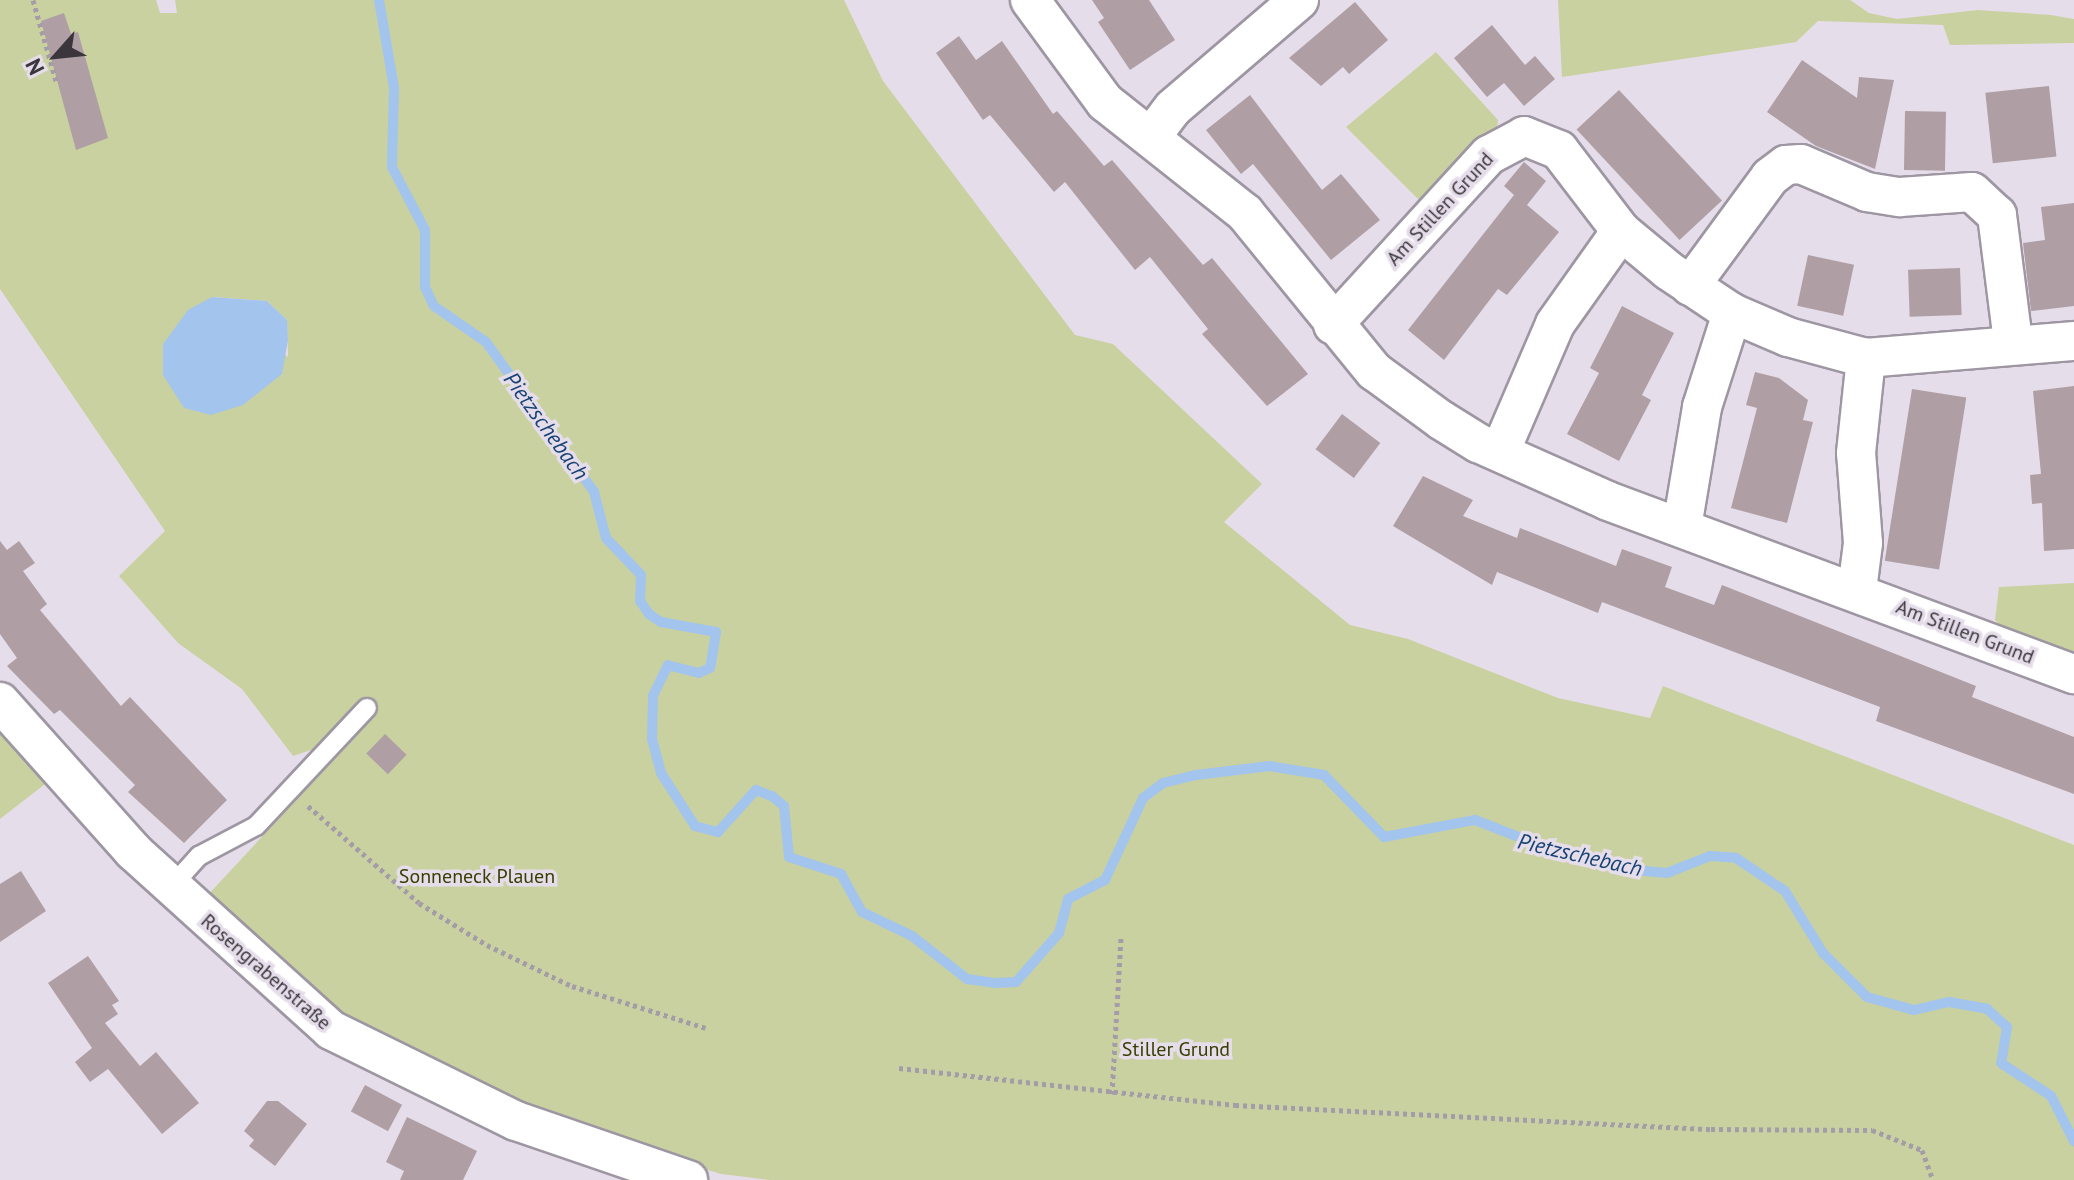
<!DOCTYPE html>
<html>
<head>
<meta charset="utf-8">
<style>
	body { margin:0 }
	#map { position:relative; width:2074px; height:1180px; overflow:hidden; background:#e6ddea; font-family:"PT Sans",sans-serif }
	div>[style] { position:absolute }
	.green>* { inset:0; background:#cad1a0 }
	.water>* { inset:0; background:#a3c4ed }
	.stream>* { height:10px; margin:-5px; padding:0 5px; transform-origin:5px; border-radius:5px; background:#a3c4ed }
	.building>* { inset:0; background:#af9fa5; transform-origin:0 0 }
	.path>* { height:5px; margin-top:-2.5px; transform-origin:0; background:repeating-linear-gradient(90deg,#a49da7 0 4px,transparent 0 8px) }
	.roads { filter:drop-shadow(2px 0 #9e96a2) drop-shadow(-2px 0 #9e96a2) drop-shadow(0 2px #9e96a2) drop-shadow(0 -2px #9e96a2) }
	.service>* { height:18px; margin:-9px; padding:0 9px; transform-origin:9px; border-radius:9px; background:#fff }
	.minor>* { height:38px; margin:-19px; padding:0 19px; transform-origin:19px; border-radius:19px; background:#fff }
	span { translate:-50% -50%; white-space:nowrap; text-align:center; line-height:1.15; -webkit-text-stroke:7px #e6ddea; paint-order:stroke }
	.street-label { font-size:20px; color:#3a363b }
	.park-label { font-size:20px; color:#393e00 }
	.water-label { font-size:22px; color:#174274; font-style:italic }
	.north { position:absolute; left:16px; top:16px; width:80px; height:80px; -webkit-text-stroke:6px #e6ddea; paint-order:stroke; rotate:243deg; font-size:22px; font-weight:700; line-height:32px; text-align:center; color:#3a363b }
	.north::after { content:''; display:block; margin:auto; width:28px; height:36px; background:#3a363b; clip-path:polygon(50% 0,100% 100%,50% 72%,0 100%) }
</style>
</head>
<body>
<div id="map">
	<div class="green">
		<div style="clip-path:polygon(evenodd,0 0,156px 0,160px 13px,177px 13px,175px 0,844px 0,883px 81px,1075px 335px,1113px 344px,1262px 484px,1224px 522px,1350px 625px,1408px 639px,1558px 698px,1650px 718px,1663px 686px,2074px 845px,2074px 1180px,770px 1180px,721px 1174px,523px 1113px,335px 1012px,206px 897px,323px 771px,317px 748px,293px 756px,242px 689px,178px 643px,119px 576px,165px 531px,0 289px,0 0,212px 297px,267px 301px,287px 320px,288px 357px,212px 297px)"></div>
		<div style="clip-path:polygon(1558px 0,1850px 0,1869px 13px,1897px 19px,1978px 10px,2051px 15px,2074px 19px,2074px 43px,1950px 45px,1943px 25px,1818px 21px,1796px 42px,1562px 77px)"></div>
		<div style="clip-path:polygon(1436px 52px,1498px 120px,1497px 130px,1422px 203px,1346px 127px)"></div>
		<div style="clip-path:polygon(2074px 583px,2074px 654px,2007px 633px,1995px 620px,1999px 587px)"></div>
		<div style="clip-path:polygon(0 721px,49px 781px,0 819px)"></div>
	</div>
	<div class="water">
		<div style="clip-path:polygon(212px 297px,267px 301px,287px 320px,288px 340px,282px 374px,243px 405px,211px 415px,184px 408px,163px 375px,163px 344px,188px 310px)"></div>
	</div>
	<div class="stream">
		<div style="left:379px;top:0;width:89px;rotate:80.3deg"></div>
		<div style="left:394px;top:88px;width:79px;rotate:91.5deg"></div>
		<div style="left:392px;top:167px;width:71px;rotate:62.4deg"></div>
		<div style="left:425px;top:230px;width:57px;rotate:90deg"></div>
		<div style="left:425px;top:287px;width:21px;rotate:65deg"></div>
		<div style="left:434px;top:306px;width:63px;rotate:34.7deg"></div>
		<div style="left:486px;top:342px;width:185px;rotate:54.2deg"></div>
		<div style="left:594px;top:492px;width:48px;rotate:75.4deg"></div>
		<div style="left:606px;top:538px;width:51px;rotate:46.6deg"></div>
		<div style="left:641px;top:575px;width:26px;rotate:92deg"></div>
		<div style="left:640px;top:601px;width:16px;rotate:55deg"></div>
		<div style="left:649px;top:614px;width:14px;rotate:34deg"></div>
		<div style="left:661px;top:622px;width:56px;rotate:10.3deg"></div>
		<div style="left:716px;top:632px;width:36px;rotate:99deg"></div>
		<div style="left:710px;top:668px;width:12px;rotate:156deg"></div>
		<div style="left:699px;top:673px;width:32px;rotate:-166deg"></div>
		<div style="left:668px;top:665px;width:34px;rotate:116deg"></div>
		<div style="left:653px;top:696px;width:43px;rotate:91.3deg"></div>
		<div style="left:652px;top:739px;width:35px;rotate:75deg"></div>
		<div style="left:661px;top:773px;width:63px;rotate:57.3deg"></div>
		<div style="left:695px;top:826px;width:24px;rotate:15deg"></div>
		<div style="left:718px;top:832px;width:57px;rotate:-47.9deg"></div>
		<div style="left:756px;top:790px;width:17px;rotate:21deg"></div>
		<div style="left:772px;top:796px;width:16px;rotate:40deg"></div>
		<div style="left:784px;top:806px;width:51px;rotate:84.4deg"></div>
		<div style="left:789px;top:857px;width:55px;rotate:18.1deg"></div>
		<div style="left:841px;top:874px;width:43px;rotate:61.1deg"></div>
		<div style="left:862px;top:912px;width:55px;rotate:25.6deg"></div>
		<div style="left:912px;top:936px;width:70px;rotate:38deg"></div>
		<div style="left:967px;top:979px;width:28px;rotate:8deg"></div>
		<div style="left:995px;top:983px;width:21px;rotate:-3deg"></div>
		<div style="left:1016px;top:982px;width:65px;rotate:-48.7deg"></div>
		<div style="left:1059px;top:933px;width:35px;rotate:-75deg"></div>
		<div style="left:1068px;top:899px;width:42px;rotate:-27.2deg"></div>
		<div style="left:1105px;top:880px;width:90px;rotate:-65.1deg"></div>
		<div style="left:1143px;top:798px;width:25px;rotate:-37deg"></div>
		<div style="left:1163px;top:783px;width:34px;rotate:-14deg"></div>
		<div style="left:1196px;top:775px;width:74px;rotate:-7deg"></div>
		<div style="left:1269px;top:766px;width:56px;rotate:9.3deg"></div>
		<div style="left:1324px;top:775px;width:86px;rotate:45.9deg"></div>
		<div style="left:1384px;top:837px;width:93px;rotate:-10.6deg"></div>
		<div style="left:1475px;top:820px;width:102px;rotate:21.3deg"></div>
		<div style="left:1570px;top:857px;width:76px;rotate:10.6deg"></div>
		<div style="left:1645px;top:871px;width:22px;rotate:5deg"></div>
		<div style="left:1667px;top:873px;width:46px;rotate:-21.6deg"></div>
		<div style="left:1710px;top:856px;width:26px;rotate:4deg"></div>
		<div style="left:1736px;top:858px;width:59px;rotate:34deg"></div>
		<div style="left:1785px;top:891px;width:73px;rotate:58.5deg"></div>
		<div style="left:1823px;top:953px;width:62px;rotate:45deg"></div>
		<div style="left:1867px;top:997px;width:49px;rotate:15.5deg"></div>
		<div style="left:1914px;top:1010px;width:36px;rotate:-13deg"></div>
		<div style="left:1949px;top:1002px;width:39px;rotate:10deg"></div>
		<div style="left:1987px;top:1009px;width:27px;rotate:42deg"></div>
		<div style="left:2007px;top:1027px;width:36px;rotate:99deg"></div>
		<div style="left:2001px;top:1063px;width:60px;rotate:33.4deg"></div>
		<div style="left:2051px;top:1096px;width:51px;rotate:62.9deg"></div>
	</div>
	<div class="building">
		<div style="clip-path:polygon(1092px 0,1149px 0,1175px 40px,1130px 70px,1098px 22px,1104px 18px)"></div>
		<div style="clip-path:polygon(1355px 2px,1388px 40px,1349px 74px,1343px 67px,1321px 86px,1289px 58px)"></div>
		<div style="clip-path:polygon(64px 13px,71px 34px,78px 32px,108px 138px,76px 150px,41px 21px)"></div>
		<div style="clip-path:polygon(1492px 25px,1525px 65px,1535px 56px,1555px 79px,1524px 106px,1504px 83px,1487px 97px,1454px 58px)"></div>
		<div style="clip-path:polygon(959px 36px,976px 60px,1002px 41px,1053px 114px,1057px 111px,1104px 166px,1112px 160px,1203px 265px,1212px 258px,1308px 374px,1267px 406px,1202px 334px,1208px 329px,1150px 257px,1135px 270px,1065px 182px,1054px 192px,990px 115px,983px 120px,936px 53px)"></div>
		<div style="clip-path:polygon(1802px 60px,1857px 98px,1859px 77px,1894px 80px,1875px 169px,1816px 146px,1767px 112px)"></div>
		<div style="left:2049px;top:86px;width:71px;height:64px;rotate:84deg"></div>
		<div style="left:1619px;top:90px;width:151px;height:58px;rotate:47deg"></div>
		<div style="clip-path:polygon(1250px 95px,1322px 190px,1341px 174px,1380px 220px,1331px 260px,1253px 164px,1241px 174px,1206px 130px)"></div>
		<div style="left:1905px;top:111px;width:41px;height:59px;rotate:1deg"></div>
		<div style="clip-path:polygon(1524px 162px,1546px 181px,1527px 205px,1559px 232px,1507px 295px,1498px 289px,1444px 360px,1408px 330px,1514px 195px,1504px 186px)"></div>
		<div style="clip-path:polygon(2074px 203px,2074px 306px,2031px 311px,2023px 243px,2045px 240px,2041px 207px)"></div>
		<div style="left:1808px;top:255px;width:47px;height:52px;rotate:12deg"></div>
		<div style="left:1960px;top:268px;width:47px;height:52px;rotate:88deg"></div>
		<div style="clip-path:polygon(1622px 306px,1674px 333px,1642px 395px,1651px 400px,1619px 461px,1567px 434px,1599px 373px,1590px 368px)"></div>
		<div style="clip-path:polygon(1755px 372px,1779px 378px,1808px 400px,1803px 420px,1813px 422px,1787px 523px,1731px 508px,1757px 408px,1746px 405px)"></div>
		<div style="clip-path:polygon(2074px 386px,2074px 549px,2044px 551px,2042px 503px,2032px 504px,2030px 475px,2041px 474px,2033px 391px)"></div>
		<div style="left:1912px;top:389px;width:55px;height:174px;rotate:9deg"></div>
		<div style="left:1342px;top:414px;width:48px;height:44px;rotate:37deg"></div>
		<div style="clip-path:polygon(1423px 476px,1473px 500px,1463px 516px,1517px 538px,1520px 528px,1616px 566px,1622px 549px,1672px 567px,1665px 587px,1714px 605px,1722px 585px,1976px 686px,1972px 697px,2074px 737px,2074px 794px,1876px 721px,1880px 707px,1602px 602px,1598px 613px,1497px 572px,1492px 585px,1393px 526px)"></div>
		<div style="clip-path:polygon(0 541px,7px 550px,19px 541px,35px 563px,23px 571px,47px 604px,40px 610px,121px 706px,130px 697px,227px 800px,184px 843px,128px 792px,135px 785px,60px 710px,54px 714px,7px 666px,17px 658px,0 634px)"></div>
		<div style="left:385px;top:734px;width:30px;height:27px;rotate:44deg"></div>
		<div style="clip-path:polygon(21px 871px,46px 911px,0 942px,0 884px)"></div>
		<div style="clip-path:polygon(88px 956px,119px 1001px,112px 1005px,118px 1014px,105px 1023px,140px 1066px,156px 1052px,199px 1103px,162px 1134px,108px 1069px,90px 1082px,75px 1062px,92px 1048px,48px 983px)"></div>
		<div style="left:365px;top:1085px;width:42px;height:30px;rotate:28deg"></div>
		<div style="clip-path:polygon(267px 1101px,278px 1101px,307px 1124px,275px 1166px,249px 1146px,254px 1140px,244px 1131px)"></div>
		<div style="clip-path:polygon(407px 1117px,477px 1151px,463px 1180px,400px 1180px,404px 1171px,386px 1162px)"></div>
	</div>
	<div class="path">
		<div style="left:33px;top:0;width:87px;rotate:74.1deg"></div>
		<div style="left:308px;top:806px;width:147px;rotate:41.1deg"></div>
		<div style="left:419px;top:903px;width:80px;rotate:31.7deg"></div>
		<div style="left:487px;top:945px;width:94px;rotate:25.8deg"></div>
		<div style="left:572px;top:986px;width:140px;rotate:17.4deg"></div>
		<div style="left:899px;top:1068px;width:338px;rotate:6.3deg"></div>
		<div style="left:1235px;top:1105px;width:477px;rotate:2.9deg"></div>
		<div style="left:1711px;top:1129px;width:161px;rotate:0.4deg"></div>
		<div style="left:1872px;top:1130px;width:54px;rotate:21.8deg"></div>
		<div style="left:1922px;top:1150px;width:32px;rotate:70deg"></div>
		<div style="left:1112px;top:1094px;width:158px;rotate:-86.7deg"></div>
	</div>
	<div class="roads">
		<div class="service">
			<div style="left:171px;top:887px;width:42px;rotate:-47.9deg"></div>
			<div style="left:199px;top:856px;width:64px;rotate:-27.8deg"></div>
			<div style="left:256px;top:826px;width:162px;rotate:-46.8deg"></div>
		</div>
		<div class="minor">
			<div style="left:1030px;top:0;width:127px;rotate:53.7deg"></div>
			<div style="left:1105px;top:102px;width:179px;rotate:38.4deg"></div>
			<div style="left:1245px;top:213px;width:204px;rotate:50.8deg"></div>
			<div style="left:1374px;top:371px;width:83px;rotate:36.2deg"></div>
			<div style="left:1441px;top:420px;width:44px;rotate:31.9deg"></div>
			<div style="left:1478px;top:443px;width:142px;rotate:24deg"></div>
			<div style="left:1608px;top:501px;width:497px;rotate:20.4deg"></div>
			<div style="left:1151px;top:137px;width:36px;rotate:-53deg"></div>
			<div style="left:1173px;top:108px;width:166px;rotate:-40.6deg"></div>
			<div style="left:1690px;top:286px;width:135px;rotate:-53.7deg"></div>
			<div style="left:1770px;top:177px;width:20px;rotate:-37deg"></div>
			<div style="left:1786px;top:165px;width:15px;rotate:-4deg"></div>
			<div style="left:1801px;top:164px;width:72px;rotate:23deg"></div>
			<div style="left:1867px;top:192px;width:33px;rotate:9deg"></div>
			<div style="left:1900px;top:197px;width:72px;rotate:-4deg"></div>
			<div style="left:1972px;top:192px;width:34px;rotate:43deg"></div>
			<div style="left:1997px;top:215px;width:127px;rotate:82.8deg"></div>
			<div style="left:1333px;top:325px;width:231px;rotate:-47.5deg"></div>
			<div style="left:1489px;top:155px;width:40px;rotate:-28deg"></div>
			<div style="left:1524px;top:136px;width:38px;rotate:22deg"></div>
			<div style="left:1559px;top:150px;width:102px;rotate:52.6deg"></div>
			<div style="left:1621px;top:231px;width:62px;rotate:39.8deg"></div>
			<div style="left:1669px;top:271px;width:76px;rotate:33.7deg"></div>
			<div style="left:1732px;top:313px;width:61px;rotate:23.2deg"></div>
			<div style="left:1788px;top:337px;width:81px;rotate:15.1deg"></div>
			<div style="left:1866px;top:358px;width:209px;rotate:-4.7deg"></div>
			<div style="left:1500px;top:452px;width:139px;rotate:-66.7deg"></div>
			<div style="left:1555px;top:324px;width:114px;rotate:-54.6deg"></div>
			<div style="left:1682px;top:527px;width:122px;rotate:-80.5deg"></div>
			<div style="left:1702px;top:407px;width:99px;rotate:-72.3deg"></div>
			<div style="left:1857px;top:590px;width:47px;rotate:-82.7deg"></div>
			<div style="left:1863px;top:543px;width:90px;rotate:-94.4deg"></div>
			<div style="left:1856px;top:453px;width:96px;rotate:-84deg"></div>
			<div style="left:0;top:702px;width:200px;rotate:48.2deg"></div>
			<div style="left:133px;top:851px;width:267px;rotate:42.1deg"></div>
			<div style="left:331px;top:1030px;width:206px;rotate:26.2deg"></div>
			<div style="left:516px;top:1121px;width:182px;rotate:18.9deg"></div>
		</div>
	</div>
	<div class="street-label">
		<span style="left:1440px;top:209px;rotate:-47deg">Am Stillen Grund</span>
		<span style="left:1965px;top:632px;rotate:21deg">Am Stillen Grund</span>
		<span style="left:266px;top:972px;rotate:41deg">Rosengrabenstraße</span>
	</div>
	<div class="park-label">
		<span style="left:477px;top:876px">Sonneneck Plauen</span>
		<span style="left:1176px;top:1049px">Stiller Grund</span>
	</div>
	<div class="water-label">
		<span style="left:546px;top:426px;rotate:54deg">Pietzschebach</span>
		<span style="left:1580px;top:855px;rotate:13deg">Pietzschebach</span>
	</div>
	<div class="north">N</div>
</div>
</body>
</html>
